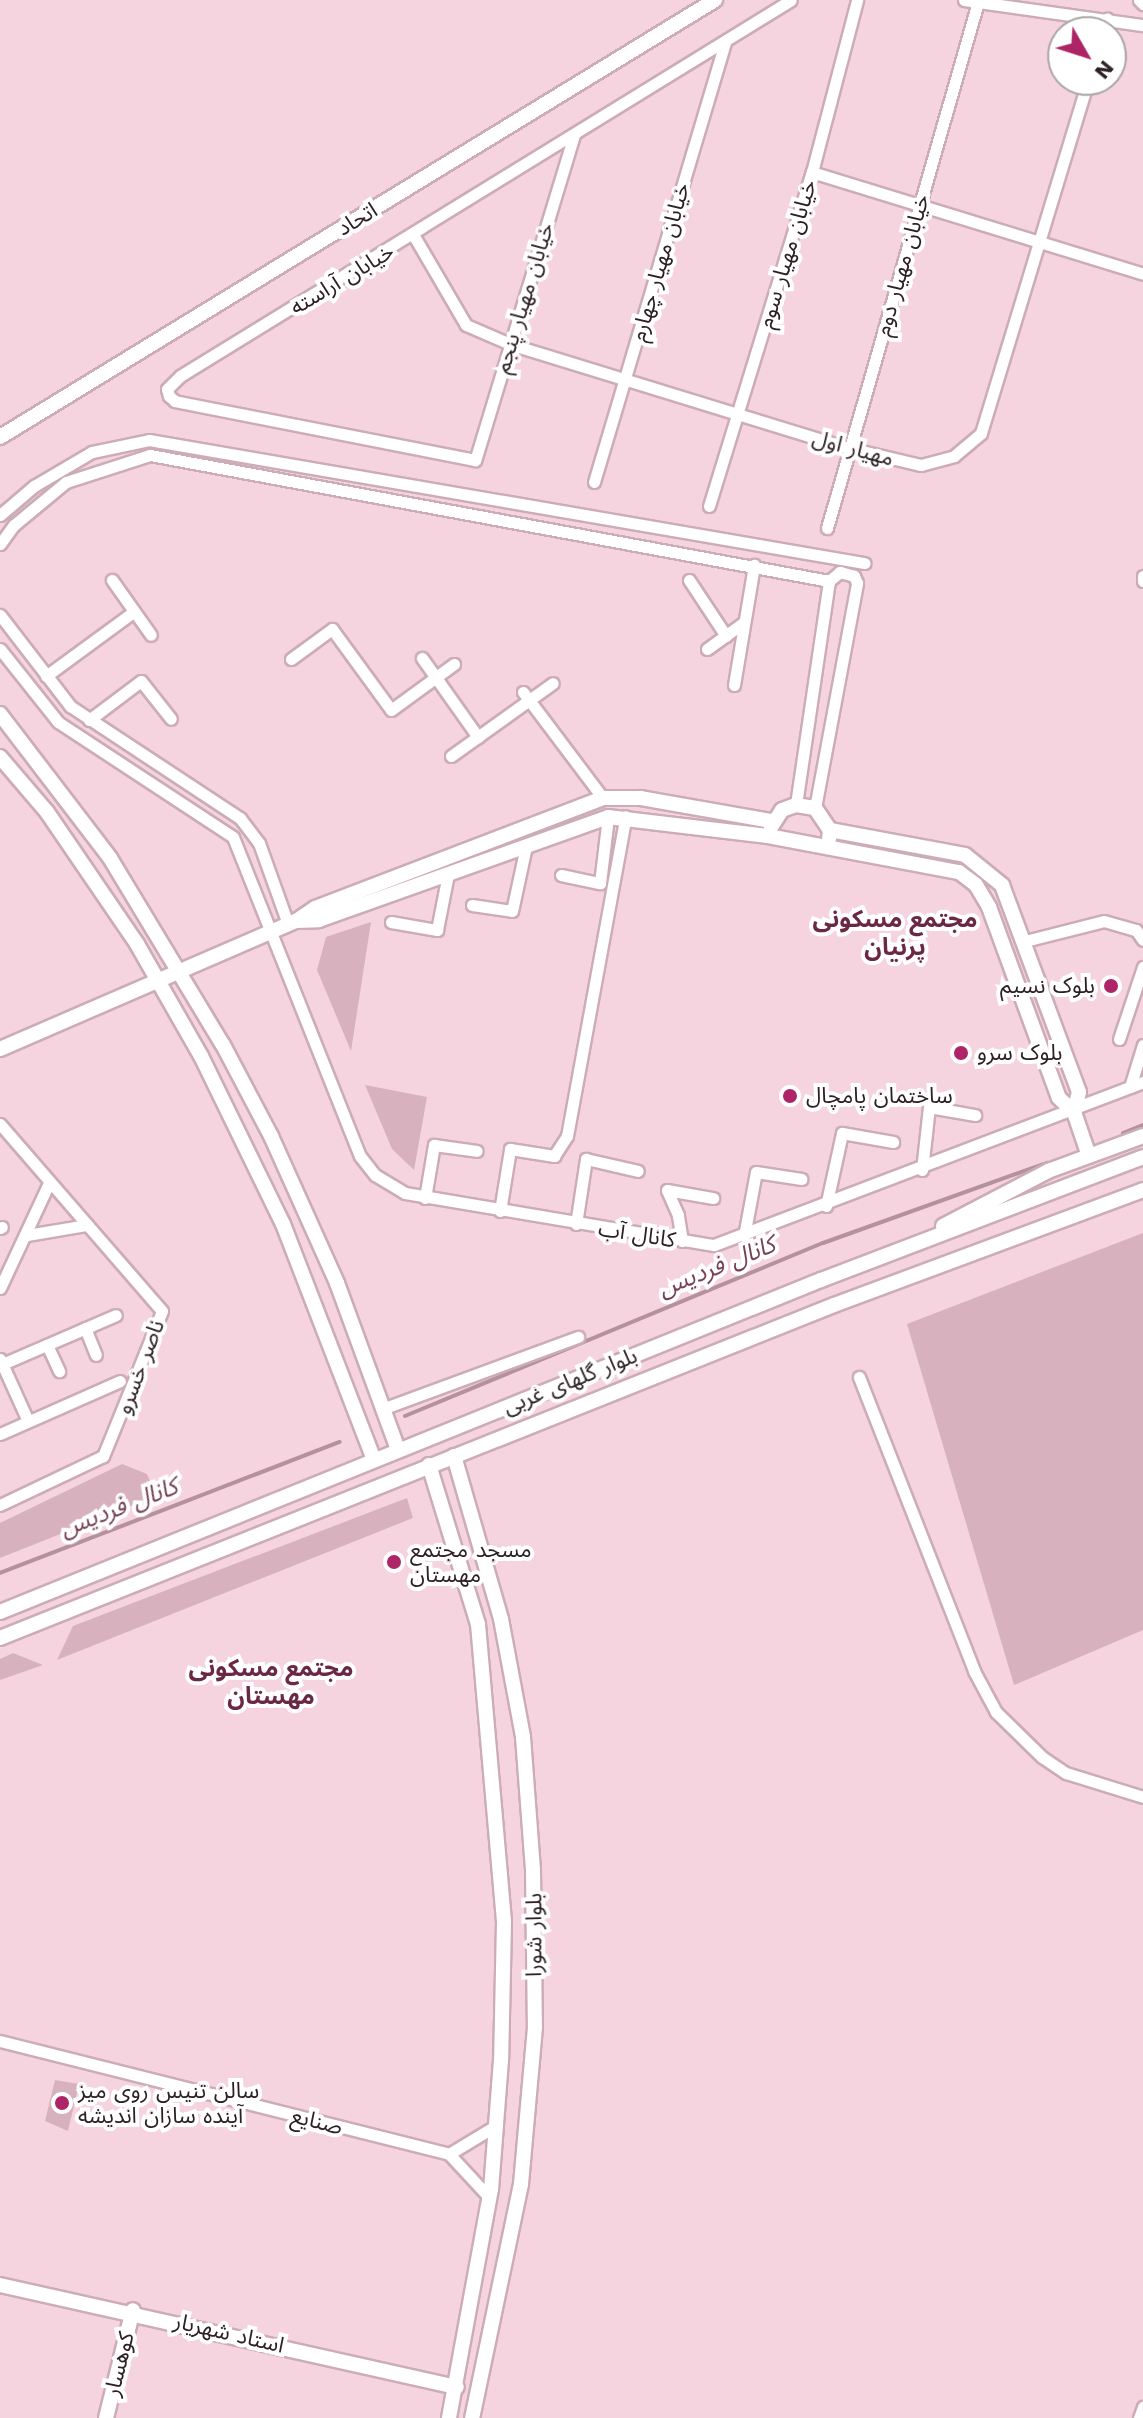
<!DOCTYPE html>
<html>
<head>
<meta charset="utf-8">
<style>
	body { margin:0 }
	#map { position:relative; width:1143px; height:2418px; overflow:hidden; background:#f5d4df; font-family:"Work Sans","Noto Sans Arabic",sans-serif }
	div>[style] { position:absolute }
	.green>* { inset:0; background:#d7b1be }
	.stream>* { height:4px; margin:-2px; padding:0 2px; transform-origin:2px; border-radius:2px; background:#b5919d }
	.roads { filter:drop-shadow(2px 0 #ccacb6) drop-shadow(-2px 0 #ccacb6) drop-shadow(0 2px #ccacb6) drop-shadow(0 -2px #ccacb6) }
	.street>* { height:11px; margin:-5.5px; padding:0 5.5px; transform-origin:5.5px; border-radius:5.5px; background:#fff }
	.secondary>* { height:14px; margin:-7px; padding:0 7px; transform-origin:7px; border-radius:7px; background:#fff }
	.dots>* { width:22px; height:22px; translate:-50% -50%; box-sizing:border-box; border:4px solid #fff; border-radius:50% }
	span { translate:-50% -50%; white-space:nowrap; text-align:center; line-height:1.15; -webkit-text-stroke:8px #fff; paint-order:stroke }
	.street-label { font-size:22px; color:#2c2024 }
	.poi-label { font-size:22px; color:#2c2024 }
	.right { translate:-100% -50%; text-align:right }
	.left { translate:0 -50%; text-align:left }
	.neighbourhood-label { font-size:24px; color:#6a2844; font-weight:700 }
	.water-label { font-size:24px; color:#764255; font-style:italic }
	.north { position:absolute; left:1047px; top:16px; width:80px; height:80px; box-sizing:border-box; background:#fff; border:2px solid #aba6a7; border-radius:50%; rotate:129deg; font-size:22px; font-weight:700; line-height:32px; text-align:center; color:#2c2024 }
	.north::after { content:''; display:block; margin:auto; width:28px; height:36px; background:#ad2467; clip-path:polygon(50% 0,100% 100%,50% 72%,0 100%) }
</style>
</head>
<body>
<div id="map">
	<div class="green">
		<div style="clip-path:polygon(371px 922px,351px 1051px,317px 970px,326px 937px)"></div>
		<div style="clip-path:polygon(365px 1085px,427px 1097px,414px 1170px,392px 1149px)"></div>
		<div style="clip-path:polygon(1143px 1233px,1143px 1630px,1014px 1685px,907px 1324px)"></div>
		<div style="clip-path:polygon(122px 1464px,147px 1474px,156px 1496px,0 1558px,0 1523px)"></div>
		<div style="clip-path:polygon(407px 1498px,413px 1518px,57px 1660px,73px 1626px)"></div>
		<div style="clip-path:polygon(13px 1653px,43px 1665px,0 1680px,0 1659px)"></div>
		<div style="clip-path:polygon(55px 2080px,79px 2084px,68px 2131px,45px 2121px)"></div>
	</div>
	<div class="stream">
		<div style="left:1123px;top:1133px;width:22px;rotate:-22deg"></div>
		<div style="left:405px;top:1416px;width:452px;rotate:-22.5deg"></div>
		<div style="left:823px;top:1243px;width:238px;rotate:-19.7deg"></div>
		<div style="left:0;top:1573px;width:364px;rotate:-21.1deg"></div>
	</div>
	<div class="roads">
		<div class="street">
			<div style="left:964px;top:0;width:181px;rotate:8deg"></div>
			<div style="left:1139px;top:0;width:6px;rotate:45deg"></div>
			<div style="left:1103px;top:32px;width:14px;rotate:-73deg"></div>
			<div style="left:574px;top:135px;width:340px;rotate:106.9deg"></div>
			<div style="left:475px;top:460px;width:306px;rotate:-168.9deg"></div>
			<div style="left:175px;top:401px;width:8px;rotate:-140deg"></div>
			<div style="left:169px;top:396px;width:7px;rotate:-106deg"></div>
			<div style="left:167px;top:389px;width:18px;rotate:-45deg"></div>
			<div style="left:180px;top:376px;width:717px;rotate:-31.61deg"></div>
			<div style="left:812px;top:172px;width:346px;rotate:17.1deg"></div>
			<div style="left:414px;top:236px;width:103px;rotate:59.7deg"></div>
			<div style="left:466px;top:325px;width:48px;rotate:23.4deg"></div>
			<div style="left:510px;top:344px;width:355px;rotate:17.1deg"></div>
			<div style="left:849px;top:448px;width:74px;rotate:13.3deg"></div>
			<div style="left:921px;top:465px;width:34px;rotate:-15deg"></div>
			<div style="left:954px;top:456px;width:35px;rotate:-40deg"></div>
			<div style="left:981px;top:433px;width:369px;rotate:-73.1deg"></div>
			<div style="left:594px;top:482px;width:459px;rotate:-73.4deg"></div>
			<div style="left:709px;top:506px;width:350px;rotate:-72.9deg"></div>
			<div style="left:812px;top:172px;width:178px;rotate:-75.3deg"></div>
			<div style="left:0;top:515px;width:45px;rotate:-40.5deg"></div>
			<div style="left:34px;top:486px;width:67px;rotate:-30.4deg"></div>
			<div style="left:92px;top:452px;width:58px;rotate:-11.9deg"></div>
			<div style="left:149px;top:440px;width:726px;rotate:9.76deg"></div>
			<div style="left:827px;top:528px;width:547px;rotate:-73.98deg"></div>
			<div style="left:0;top:544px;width:24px;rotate:-54deg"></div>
			<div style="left:14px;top:525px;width:67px;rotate:-39.6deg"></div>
			<div style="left:66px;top:482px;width:88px;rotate:-17.8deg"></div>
			<div style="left:150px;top:455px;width:691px;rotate:10.51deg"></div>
			<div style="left:829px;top:581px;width:226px;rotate:98.4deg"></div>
			<div style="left:1143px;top:576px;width:5px;rotate:90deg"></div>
			<div style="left:112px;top:580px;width:67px;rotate:54.7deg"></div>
			<div style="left:689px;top:580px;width:67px;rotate:56.5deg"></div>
			<div style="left:0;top:615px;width:115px;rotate:52.4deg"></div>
			<div style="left:70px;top:706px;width:204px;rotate:33.4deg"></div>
			<div style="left:240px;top:818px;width:31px;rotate:53deg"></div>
			<div style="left:259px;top:843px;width:86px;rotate:70.3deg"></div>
			<div style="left:0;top:649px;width:93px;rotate:51.5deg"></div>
			<div style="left:58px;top:722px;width:209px;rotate:33.3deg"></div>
			<div style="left:233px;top:837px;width:343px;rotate:68.3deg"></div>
			<div style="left:360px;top:1156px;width:24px;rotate:52deg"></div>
			<div style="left:375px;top:1175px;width:35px;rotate:31deg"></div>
			<div style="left:405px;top:1193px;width:313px;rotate:9.6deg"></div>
			<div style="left:714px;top:1245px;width:459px;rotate:-20.8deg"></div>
			<div style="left:707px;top:649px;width:44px;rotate:-35.8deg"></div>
			<div style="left:422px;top:658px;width:97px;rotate:54.7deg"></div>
			<div style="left:291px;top:659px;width:51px;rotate:-36.2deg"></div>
			<div style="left:332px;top:629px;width:100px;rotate:53.9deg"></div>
			<div style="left:391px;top:710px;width:78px;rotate:-36.1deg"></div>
			<div style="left:46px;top:676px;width:108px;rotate:-36.3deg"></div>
			<div style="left:734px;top:685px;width:122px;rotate:-80.5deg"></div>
			<div style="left:523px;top:692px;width:133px;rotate:53deg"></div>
			<div style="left:89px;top:720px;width:65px;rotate:-36.9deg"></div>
			<div style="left:141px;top:681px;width:48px;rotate:51.7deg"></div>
			<div style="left:451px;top:756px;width:125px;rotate:-35.6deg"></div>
			<div style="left:815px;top:808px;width:229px;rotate:-79.4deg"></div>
			<div style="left:857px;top:583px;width:8px;rotate:-113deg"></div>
			<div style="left:854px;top:576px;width:15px;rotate:-164deg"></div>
			<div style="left:840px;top:572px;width:14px;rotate:141deg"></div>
			<div style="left:561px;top:875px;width:40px;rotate:12deg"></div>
			<div style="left:600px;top:883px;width:66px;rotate:-83.1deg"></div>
			<div style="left:472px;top:905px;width:40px;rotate:8.5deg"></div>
			<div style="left:512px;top:911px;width:66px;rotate:-77.8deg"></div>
			<div style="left:391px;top:922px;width:47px;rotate:9.9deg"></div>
			<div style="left:437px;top:930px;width:57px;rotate:-78.9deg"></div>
			<div style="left:1025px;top:941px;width:81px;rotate:-14.2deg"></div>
			<div style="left:1104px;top:921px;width:33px;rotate:16deg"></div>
			<div style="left:1136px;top:930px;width:12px;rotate:55deg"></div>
			<div style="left:1119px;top:1039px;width:76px;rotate:-71.6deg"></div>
			<div style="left:1130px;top:1087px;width:44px;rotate:-72.8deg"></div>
			<div style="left:0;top:1124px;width:247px;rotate:49.1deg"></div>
			<div style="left:162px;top:1311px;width:157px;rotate:112.1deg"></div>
			<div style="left:103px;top:1456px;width:114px;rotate:154.6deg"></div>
			<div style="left:922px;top:1170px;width:63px;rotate:-83.7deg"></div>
			<div style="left:929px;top:1107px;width:47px;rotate:9.9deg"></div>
			<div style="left:425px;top:1198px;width:54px;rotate:-80.4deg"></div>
			<div style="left:434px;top:1145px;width:43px;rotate:7.9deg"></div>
			<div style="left:826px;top:1206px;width:75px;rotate:-77.6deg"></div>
			<div style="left:842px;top:1133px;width:52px;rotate:10deg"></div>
			<div style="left:500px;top:1211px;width:63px;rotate:-80.8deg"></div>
			<div style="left:510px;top:1149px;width:45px;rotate:9deg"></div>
			<div style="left:554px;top:1156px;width:24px;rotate:-57deg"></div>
			<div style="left:567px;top:1136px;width:325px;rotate:-79.6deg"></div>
			<div style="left:576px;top:1224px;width:66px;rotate:-81.3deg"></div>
			<div style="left:586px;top:1159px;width:53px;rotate:13deg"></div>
			<div style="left:0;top:1228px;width:2px;rotate:-27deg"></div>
			<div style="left:27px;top:1235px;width:61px;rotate:-9.5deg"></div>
			<div style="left:744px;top:1236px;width:65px;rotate:-79.4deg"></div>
			<div style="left:756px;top:1172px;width:46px;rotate:8.8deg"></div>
			<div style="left:682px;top:1241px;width:26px;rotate:-99deg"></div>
			<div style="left:678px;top:1215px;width:27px;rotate:-114deg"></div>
			<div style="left:667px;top:1190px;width:47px;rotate:9.9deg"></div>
			<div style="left:0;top:1288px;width:116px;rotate:-65deg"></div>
			<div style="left:85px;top:1328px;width:29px;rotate:68deg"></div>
			<div style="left:47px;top:1345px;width:29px;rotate:65deg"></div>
			<div style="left:0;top:1359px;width:68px;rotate:65.7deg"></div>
			<div style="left:0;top:1365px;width:126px;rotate:-23.3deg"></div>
			<div style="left:859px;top:1377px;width:316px;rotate:68.6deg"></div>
			<div style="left:974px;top:1671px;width:47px;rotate:61.8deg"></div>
			<div style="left:996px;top:1712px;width:64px;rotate:44.4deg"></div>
			<div style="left:1042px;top:1757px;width:29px;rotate:34deg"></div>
			<div style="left:1066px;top:1773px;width:81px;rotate:17.3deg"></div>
			<div style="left:382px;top:1409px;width:209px;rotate:-20.2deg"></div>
			<div style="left:0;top:1434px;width:131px;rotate:-23.8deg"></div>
			<div style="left:0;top:2041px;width:463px;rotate:14.1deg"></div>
			<div style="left:449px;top:2154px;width:59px;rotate:47.1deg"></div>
			<div style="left:449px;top:2154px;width:56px;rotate:-31.1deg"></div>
			<div style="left:1139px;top:2418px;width:12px;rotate:-70deg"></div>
		</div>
		<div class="secondary">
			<div style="left:0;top:437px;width:838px;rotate:-31.43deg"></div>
			<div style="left:0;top:714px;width:181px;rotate:52.6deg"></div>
			<div style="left:110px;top:858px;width:218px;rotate:58.9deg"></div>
			<div style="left:223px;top:1045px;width:103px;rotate:62.2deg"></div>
			<div style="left:271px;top:1136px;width:161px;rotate:65.8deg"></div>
			<div style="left:337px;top:1283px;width:178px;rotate:69.9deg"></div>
			<div style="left:0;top:757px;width:72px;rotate:49.5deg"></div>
			<div style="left:47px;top:812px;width:160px;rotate:55.7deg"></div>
			<div style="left:137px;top:944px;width:129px;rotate:60.3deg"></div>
			<div style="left:201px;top:1056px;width:187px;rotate:64deg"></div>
			<div style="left:283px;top:1224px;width:253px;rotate:68.9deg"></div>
			<div style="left:771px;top:827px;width:20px;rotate:-57deg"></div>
			<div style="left:782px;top:810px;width:15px;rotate:-20deg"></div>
			<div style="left:796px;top:805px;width:19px;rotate:9deg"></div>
			<div style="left:815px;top:808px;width:27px;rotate:56deg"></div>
			<div style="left:830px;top:830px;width:9px;rotate:96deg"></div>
			<div style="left:830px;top:830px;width:137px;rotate:10.5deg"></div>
			<div style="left:965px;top:855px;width:48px;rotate:39deg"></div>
			<div style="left:1002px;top:885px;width:221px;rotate:69.6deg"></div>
			<div style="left:1079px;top:1092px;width:21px;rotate:104deg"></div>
			<div style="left:296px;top:921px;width:23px;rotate:-2deg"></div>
			<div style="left:319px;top:920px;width:307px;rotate:-19.6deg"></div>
			<div style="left:608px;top:817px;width:161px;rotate:6.8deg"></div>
			<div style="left:768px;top:836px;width:194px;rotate:10.7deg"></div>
			<div style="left:959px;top:872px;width:21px;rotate:37deg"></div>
			<div style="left:976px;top:885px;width:26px;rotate:59deg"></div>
			<div style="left:989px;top:907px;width:203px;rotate:69.9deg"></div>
			<div style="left:1059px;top:1098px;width:21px;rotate:43deg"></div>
			<div style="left:1074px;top:1112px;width:46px;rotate:71.2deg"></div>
			<div style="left:0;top:1049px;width:322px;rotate:-23.4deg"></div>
			<div style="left:296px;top:921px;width:23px;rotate:-34deg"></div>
			<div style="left:315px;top:908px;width:308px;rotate:-20.9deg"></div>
			<div style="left:603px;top:798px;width:38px"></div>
			<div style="left:641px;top:798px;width:133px;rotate:10deg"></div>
			<div style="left:943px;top:1226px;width:119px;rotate:-27.6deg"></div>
			<div style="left:1048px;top:1171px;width:101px;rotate:-20.2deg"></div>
			<div style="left:454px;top:1456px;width:170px;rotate:73.9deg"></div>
			<div style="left:501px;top:1619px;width:120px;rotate:79.4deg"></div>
			<div style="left:523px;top:1737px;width:133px;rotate:85.7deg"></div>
			<div style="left:533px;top:1870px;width:157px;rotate:89.3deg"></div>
			<div style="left:535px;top:2027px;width:158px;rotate:95.1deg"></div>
			<div style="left:521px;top:2184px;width:239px;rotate:101.8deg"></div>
			<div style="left:429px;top:1465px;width:166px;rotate:72.9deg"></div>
			<div style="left:478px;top:1624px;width:299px;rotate:85deg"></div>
			<div style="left:504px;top:1922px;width:138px;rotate:91.2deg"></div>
			<div style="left:501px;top:2060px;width:129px;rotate:94.4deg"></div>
			<div style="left:491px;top:2189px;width:233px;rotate:100.4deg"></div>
			<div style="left:0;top:1612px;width:886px;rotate:-22.02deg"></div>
			<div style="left:821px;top:1280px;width:345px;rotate:-20.9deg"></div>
			<div style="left:0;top:1638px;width:898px;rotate:-21.77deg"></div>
			<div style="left:834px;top:1305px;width:330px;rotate:-20.4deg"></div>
			<div style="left:0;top:2285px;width:468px;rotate:12.6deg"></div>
			<div style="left:106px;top:2418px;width:111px;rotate:-76deg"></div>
		</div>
	</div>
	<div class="dots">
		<div style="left:1111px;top:986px;background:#ad2467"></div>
		<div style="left:961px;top:1053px;background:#ad2467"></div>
		<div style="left:790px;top:1096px;background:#ad2467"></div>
		<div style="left:394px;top:1562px;background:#ad2467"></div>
		<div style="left:62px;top:2103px;background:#ad2467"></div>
	</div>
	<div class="street-label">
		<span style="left:357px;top:219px;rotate:-31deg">اتحاد</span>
		<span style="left:787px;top:254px;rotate:-73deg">خیابان مهیار سوم</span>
		<span style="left:660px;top:262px;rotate:-74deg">خیابان مهیار چهارم</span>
		<span style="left:902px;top:265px;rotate:-74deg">خیابان مهیار دوم</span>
		<span style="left:342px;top:279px;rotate:-31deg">خیابان آراسته</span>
		<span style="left:524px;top:298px;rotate:-73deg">خیابان مهیار پنجم</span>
		<span style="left:853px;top:448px;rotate:15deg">مهیار اول</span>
		<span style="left:637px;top:1234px;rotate:9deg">کانال آب</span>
		<span style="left:140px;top:1367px;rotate:-69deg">ناصر خسرو</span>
		<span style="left:570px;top:1381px;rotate:-22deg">بلوار گلهای غربی</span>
		<span style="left:534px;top:1935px;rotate:-90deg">بلوار شورا</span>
		<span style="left:317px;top:2121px;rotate:14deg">صنایع</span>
		<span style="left:229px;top:2333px;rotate:13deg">استاد شهریار</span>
		<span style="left:119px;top:2364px;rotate:-76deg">کوهسار</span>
	</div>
	<div class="poi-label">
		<span class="right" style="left:1095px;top:986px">بلوک نسیم</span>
		<span class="left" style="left:977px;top:1053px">بلوک سرو</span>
		<span class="left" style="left:806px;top:1096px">ساختمان پامچال</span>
		<span class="left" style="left:410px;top:1562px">مسجد مجتمع<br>مهستان</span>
		<span class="left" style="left:78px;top:2103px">سالن تنیس روی میز<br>آینده سازان اندیشه</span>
	</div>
	<div class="neighbourhood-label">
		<span style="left:895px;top:934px">مجتمع مسکونی<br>پرنیان</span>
		<span style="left:271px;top:1683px">مجتمع مسکونی<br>مهستان</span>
	</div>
	<div class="water-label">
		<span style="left:717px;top:1267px;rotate:-22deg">کانال فردیس</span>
		<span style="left:119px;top:1508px;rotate:-21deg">کانال فردیس</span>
	</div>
	<div class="north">N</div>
</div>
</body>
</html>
